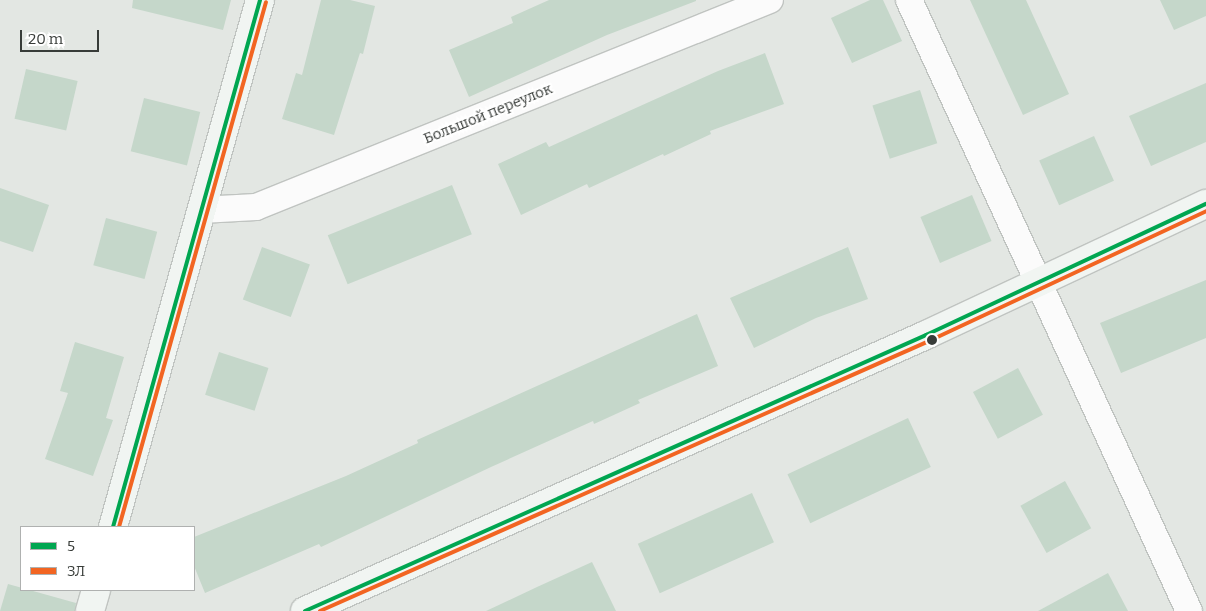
<!DOCTYPE html>
<html>
<head>
<meta charset="utf-8">
<style>
	body { margin:0 }
	#map { position:relative; width:1206px; height:611px; overflow:hidden; background:#e3e7e3; font-family:Bitter,serif }
	div>[style] { position:absolute }
	.building>* { inset:0; background:#c5d7ca; transform-origin:0 0 }
	.roads { filter:drop-shadow(1px 0 #c0c4c1) drop-shadow(-1px 0 #c0c4c1) drop-shadow(0 1px #c0c4c1) drop-shadow(0 -1px #c0c4c1) }
	.street>* { height:26px; margin:-13px; padding:0 13px; transform-origin:13px; border-radius:13px; background:#fbfbfb }
	.secondary>* { height:28px; margin:-14px; padding:0 14px; transform-origin:14px; border-radius:14px; background:#f1f5f2 }
	.bus-1>* { height:4px; margin:-2px; padding:0 2px; transform-origin:2px; border-radius:2px; background:#00a651 }
	.bus-2>* { height:4px; margin:-2px; padding:0 2px; transform-origin:2px; border-radius:2px; background:#f26522 }
	.dots>* { width:14px; height:14px; translate:-50% -50%; box-sizing:border-box; border:2px solid #fff; border-radius:50% }
	span { translate:-50% -50%; white-space:nowrap; text-align:center; line-height:1.15; -webkit-text-stroke:4px #fff; paint-order:stroke }
	.street-label { font-size:15px; color:#383c39 }
	.legend { position:absolute; left:20px; top:526px; width:175px; height:65px; box-sizing:border-box; background:#fff; border:1px solid #afb1b0; margin:0; padding:6px 9px; list-style:none; font-size:15px; color:#383c39 }
	.legend li { display:flex; align-items:center; gap:10px; height:25px }
	.legend b { width:25px; border:1px solid #afb1b0 }
	.scale { position:absolute; left:20px; top:30px; width:79px; height:22px; box-sizing:border-box; border:2px solid #383c39; border-top:0; padding-left:6px; font-size:15px; line-height:18px; white-space:nowrap; color:#383c39; -webkit-text-stroke:4px #fff; paint-order:stroke }
</style>
</head>
<body>
<div id="map">
	<div class="building">
		<div style="clip-path:polygon(133px 0,231px 0,223px 30px,132px 8px)"></div>
		<div style="clip-path:polygon(321px 0,350px 0,375px 6px,363px 54px,360px 53px,334px 135px,282px 119px,296px 73px,302px 75px)"></div>
		<div style="clip-path:polygon(549px 0,696px 0,696px 1px,607px 35px,469px 97px,449px 50px,513px 23px,511px 17px)"></div>
		<div style="clip-path:polygon(870px 0,883px 0,902px 41px,852px 63px,831px 18px)"></div>
		<div style="clip-path:polygon(970px 0,1026px 0,1069px 94px,1023px 115px)"></div>
		<div style="clip-path:polygon(1160px 0,1206px 0,1206px 16px,1174px 30px)"></div>
		<div style="clip-path:polygon(765px 53px,784px 104px,710px 131px,711px 134px,664px 156px,663px 154px,589px 188px,587px 184px,521px 215px,498px 164px,546px 142px,549px 147px,718px 71px)"></div>
		<div style="left:26px;top:69px;width:53px;height:51px;rotate:13deg"></div>
		<div style="clip-path:polygon(1206px 83px,1206px 142px,1151px 166px,1129px 116px)"></div>
		<div style="left:920px;top:90px;width:56px;height:50px;rotate:72deg"></div>
		<div style="left:144px;top:98px;width:58px;height:55px;rotate:14deg"></div>
		<div style="left:1094px;top:136px;width:49px;height:60px;rotate:66deg"></div>
		<div style="left:452px;top:185px;width:53px;height:134px;rotate:68deg"></div>
		<div style="clip-path:polygon(0 188px,49px 205px,33px 252px,0 241px)"></div>
		<div style="left:972px;top:195px;width:50px;height:56px;rotate:67deg"></div>
		<div style="left:106px;top:218px;width:53px;height:49px;rotate:15deg"></div>
		<div style="left:262px;top:247px;width:51px;height:56px;rotate:20deg"></div>
		<div style="clip-path:polygon(848px 247px,868px 299px,816px 318px,754px 348px,730px 298px)"></div>
		<div style="clip-path:polygon(1206px 280px,1206px 338px,1121px 373px,1100px 323px)"></div>
		<div style="clip-path:polygon(697px 314px,718px 366px,638px 400px,640px 403px,594px 424px,593px 421px,491px 467px,321px 547px,319px 544px,205px 593px,194px 566px,194px 537px,346px 476px,418px 443px,417px 440px)"></div>
		<div style="clip-path:polygon(75px 342px,124px 357px,106px 418px,113px 420px,93px 476px,45px 459px,68px 393px,60px 391px)"></div>
		<div style="left:219px;top:352px;width:52px;height:45px;rotate:18deg"></div>
		<div style="left:1018px;top:368px;width:53px;height:51px;rotate:62deg"></div>
		<div style="left:908px;top:418px;width:54px;height:133px;rotate:65deg"></div>
		<div style="left:1065px;top:481px;width:54px;height:51px;rotate:61deg"></div>
		<div style="left:752px;top:493px;width:54px;height:125px;rotate:66deg"></div>
		<div style="clip-path:polygon(592px 562px,616px 611px,486px 611px,537px 587px)"></div>
		<div style="clip-path:polygon(1108px 573px,1128px 611px,1038px 611px)"></div>
		<div style="clip-path:polygon(8px 584px,76px 603px,75px 611px,0 611px)"></div>
	</div>
	<div class="roads">
		<div class="street">
			<div style="left:909px;top:0;width:672px;rotate:65.38deg"></div>
			<div style="left:201px;top:210px;width:55px;rotate:-3.1deg"></div>
			<div style="left:256px;top:207px;width:554px;rotate:-21.94deg"></div>
		</div>
		<div class="secondary">
			<div style="left:113px;top:527px;width:547px;rotate:-74.41deg"></div>
			<div style="left:90px;top:611px;width:22px;rotate:-74deg"></div>
			<div style="left:305px;top:611px;width:680px;rotate:-23.96deg"></div>
			<div style="left:926px;top:335px;width:309px;rotate:-25.1deg"></div>
		</div>
	</div>
	<div class="bus-1">
		<div style="left:113px;top:527px;width:547px;rotate:-74.41deg"></div>
		<div style="left:305px;top:611px;width:680px;rotate:-23.96deg"></div>
		<div style="left:926px;top:335px;width:309px;rotate:-25.1deg"></div>
	</div>
	<div class="bus-2">
		<div style="left:119px;top:527px;width:545px;rotate:-74.36deg"></div>
		<div style="left:320px;top:611px;width:666px;rotate:-23.91deg"></div>
		<div style="left:929px;top:341px;width:306px;rotate:-25.1deg"></div>
	</div>
	<div class="dots">
		<div style="left:932px;top:340px;background:#383c39"></div>
	</div>
	<div class="street-label">
		<span style="left:488px;top:114px;rotate:-22deg">Большой переулок</span>
	</div>
	<ul class="legend">
	<li><b style="height:6px;background:#00a651"></b>5</li>
	<li><b style="height:6px;background:#f26522"></b>3Л</li>
	</ul>
	<div class="scale">20 m</div>
</div>
</body>
</html>
